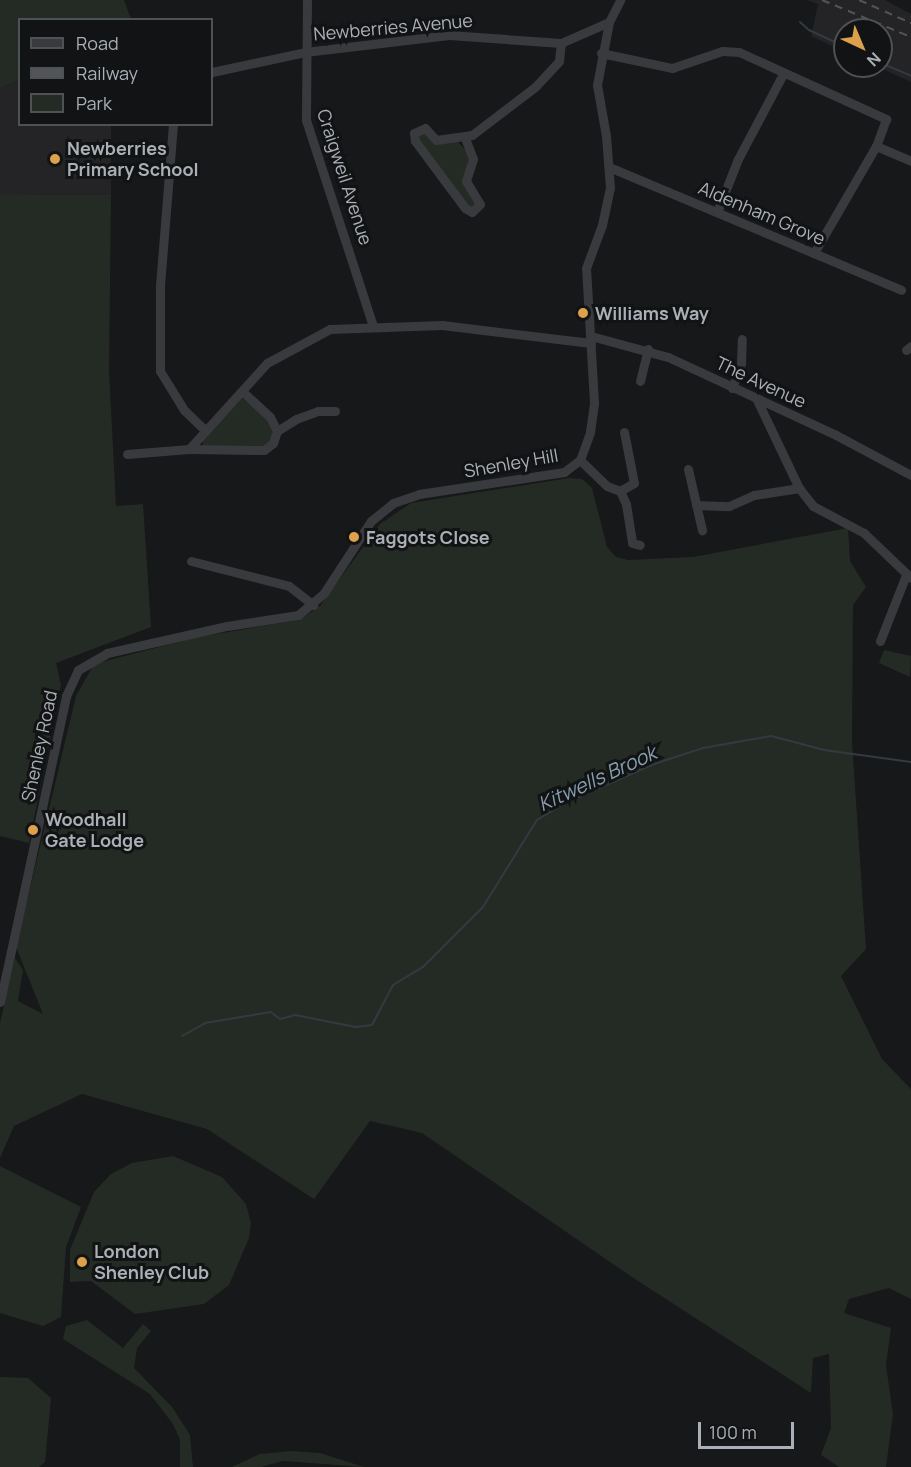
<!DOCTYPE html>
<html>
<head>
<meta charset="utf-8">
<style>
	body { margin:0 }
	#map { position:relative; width:911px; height:1467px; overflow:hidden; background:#171819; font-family:Manrope,sans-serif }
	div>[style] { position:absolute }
	.built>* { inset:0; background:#242426 }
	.green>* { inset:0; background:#242b24 }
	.stream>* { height:2px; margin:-1px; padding:0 1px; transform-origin:1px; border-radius:1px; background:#323b41 }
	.minor>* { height:9px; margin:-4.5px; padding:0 4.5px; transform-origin:4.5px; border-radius:4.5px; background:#393a3e }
	.rail>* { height:2px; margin-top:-1px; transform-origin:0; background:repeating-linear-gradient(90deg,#525458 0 8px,transparent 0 14px) }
	.dots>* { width:16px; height:16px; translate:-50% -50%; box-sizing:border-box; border:3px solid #121314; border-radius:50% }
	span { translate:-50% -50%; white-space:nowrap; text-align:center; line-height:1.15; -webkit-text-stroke:6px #121314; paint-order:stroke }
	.street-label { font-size:18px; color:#abb0b7 }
	.poi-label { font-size:18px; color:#abb0b7; font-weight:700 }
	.left { translate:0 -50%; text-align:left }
	.water-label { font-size:20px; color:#869fae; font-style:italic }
	.legend { position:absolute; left:18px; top:18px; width:195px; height:108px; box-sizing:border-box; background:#121314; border:2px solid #4f5255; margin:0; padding:8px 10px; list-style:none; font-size:18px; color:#abb0b7 }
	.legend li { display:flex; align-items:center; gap:12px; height:30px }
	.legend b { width:30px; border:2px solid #4f5255 }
	.north { position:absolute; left:833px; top:18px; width:60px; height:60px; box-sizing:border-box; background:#121314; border:2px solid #4f5255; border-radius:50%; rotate:136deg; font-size:16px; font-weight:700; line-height:24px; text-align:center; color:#abb0b7 }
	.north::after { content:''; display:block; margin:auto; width:21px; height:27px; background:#dda04b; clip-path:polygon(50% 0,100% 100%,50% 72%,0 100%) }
	.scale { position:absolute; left:698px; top:1422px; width:96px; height:27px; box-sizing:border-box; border:3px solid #abb0b7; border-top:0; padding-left:8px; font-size:18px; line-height:21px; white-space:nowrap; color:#abb0b7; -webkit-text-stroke:4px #121314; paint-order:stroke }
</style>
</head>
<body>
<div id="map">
	<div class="built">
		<div style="clip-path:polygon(807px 0,885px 0,911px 14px,911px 82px,876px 66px,881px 66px,881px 30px,845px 30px,845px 52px,811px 36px,818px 4px)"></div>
		<div style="clip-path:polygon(19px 80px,20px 124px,111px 125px,111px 195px,0 194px,0 88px)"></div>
	</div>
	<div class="green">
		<div style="clip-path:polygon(0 0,124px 0,131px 19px,20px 20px,19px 80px,0 88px)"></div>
		<div style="clip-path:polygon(426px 132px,458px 142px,469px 154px,468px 172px,477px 201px,471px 210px,417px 140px,417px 133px)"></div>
		<div style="clip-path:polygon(0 194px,111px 195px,109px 371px,116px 506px,143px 504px,151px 627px,56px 663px,61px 685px,29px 843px,0 836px)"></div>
		<div style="clip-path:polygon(242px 398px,270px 419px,274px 436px,265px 447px,203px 446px,203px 440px)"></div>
		<div style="clip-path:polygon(569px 478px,582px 479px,592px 488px,607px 547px,616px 557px,628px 560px,693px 557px,848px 528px,850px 561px,866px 587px,853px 605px,852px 742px,866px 949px,841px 976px,882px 1059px,911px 1089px,911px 1299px,889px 1288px,849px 1299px,844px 1313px,891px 1328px,886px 1365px,893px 1414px,886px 1467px,839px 1467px,821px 1455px,831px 1428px,829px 1354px,813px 1358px,811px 1393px,632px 1277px,422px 1133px,370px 1121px,314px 1199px,207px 1129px,82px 1094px,14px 1126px,0 1158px,0 1023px,15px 958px,23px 970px,18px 1001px,43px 1014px,16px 947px,76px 696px,94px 664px,198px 637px,299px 620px,320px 606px,380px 524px,411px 503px)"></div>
		<div style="clip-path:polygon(884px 650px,911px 656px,910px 677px,879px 663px)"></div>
		<div style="clip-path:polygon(173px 1156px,222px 1177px,246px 1204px,251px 1223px,249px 1238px,229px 1285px,204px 1304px,135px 1314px,91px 1281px,70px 1282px,70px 1250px,94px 1192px,111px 1174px,132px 1163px)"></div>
		<div style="clip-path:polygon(0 1166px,81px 1207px,66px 1247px,61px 1317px,43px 1326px,0 1313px)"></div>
		<div style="clip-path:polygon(87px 1320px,123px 1348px,143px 1324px,151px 1331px,137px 1348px,134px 1368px,172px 1407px,190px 1435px,193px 1467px,180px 1467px,180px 1440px,173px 1424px,150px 1394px,63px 1339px,66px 1326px)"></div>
		<div style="clip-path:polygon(0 1377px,28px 1378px,51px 1398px,45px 1462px,39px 1467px,0 1467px)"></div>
		<div style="clip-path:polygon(290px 1451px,320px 1453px,364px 1467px,283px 1461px,261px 1467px,232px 1467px,260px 1454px)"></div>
	</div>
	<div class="stream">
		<div style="left:800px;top:22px;width:12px;rotate:42deg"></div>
		<div style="left:809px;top:30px;width:40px;rotate:25deg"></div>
		<div style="left:881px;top:63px;width:33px;rotate:23deg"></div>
		<div style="left:182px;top:1036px;width:26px;rotate:-29deg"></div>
		<div style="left:205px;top:1023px;width:67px;rotate:-9.5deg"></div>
		<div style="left:271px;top:1012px;width:11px;rotate:38deg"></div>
		<div style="left:280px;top:1019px;width:16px;rotate:-15deg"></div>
		<div style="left:295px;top:1015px;width:62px;rotate:11.1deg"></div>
		<div style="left:356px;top:1027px;width:16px;rotate:-7deg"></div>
		<div style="left:372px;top:1025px;width:45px;rotate:-62.3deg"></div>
		<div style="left:393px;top:985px;width:35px;rotate:-31deg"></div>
		<div style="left:423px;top:967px;width:85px;rotate:-45deg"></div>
		<div style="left:483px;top:907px;width:102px;rotate:-58.2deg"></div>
		<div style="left:537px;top:820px;width:33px;rotate:-31deg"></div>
		<div style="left:565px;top:803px;width:97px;rotate:-23.7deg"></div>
		<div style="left:654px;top:764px;width:52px;rotate:-18.1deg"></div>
		<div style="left:703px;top:748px;width:69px;rotate:-10deg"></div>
		<div style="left:771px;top:736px;width:55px;rotate:14.8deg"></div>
		<div style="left:824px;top:750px;width:88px;rotate:7.9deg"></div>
	</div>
	<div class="minor">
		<div style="left:307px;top:0;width:120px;rotate:90.5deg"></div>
		<div style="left:306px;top:120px;width:217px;rotate:72deg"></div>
		<div style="left:601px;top:53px;width:73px;rotate:11.9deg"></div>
		<div style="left:672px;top:68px;width:53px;rotate:-18.8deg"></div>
		<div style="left:722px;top:51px;width:17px;rotate:3deg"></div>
		<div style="left:739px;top:52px;width:162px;rotate:24.5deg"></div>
		<div style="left:886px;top:119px;width:29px;rotate:110deg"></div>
		<div style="left:876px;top:146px;width:124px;rotate:120.1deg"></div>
		<div style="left:212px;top:72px;width:95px;rotate:-12.1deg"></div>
		<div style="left:305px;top:52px;width:145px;rotate:-6.7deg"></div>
		<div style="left:449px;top:35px;width:112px;rotate:4.1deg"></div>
		<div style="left:561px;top:43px;width:52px;rotate:-23.6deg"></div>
		<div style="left:173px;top:124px;width:162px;rotate:94.6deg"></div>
		<div style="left:160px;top:285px;width:86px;rotate:90deg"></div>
		<div style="left:160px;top:371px;width:46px;rotate:58.4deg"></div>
		<div style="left:184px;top:410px;width:30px;rotate:44deg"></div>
		<div style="left:465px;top:138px;width:22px;rotate:69deg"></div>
		<div style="left:473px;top:159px;width:23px;rotate:108deg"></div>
		<div style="left:466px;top:181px;width:27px;rotate:59deg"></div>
		<div style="left:480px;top:204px;width:11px;rotate:135deg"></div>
		<div style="left:472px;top:212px;width:8px;rotate:-150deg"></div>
		<div style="left:465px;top:208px;width:84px;rotate:-126.7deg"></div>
		<div style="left:415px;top:141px;width:8px;rotate:-97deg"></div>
		<div style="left:414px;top:133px;width:12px;rotate:-24deg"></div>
		<div style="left:425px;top:128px;width:16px;rotate:47deg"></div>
		<div style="left:436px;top:140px;width:36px;rotate:-8deg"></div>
		<div style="left:472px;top:135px;width:79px;rotate:-37.3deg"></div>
		<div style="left:535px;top:87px;width:35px;rotate:-47deg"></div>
		<div style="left:559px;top:61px;width:18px;rotate:-84deg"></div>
		<div style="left:876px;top:146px;width:38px;rotate:23deg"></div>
		<div style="left:609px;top:167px;width:317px;rotate:22.8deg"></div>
		<div style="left:717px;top:212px;width:57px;rotate:-68.4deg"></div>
		<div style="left:738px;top:159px;width:98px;rotate:-62.1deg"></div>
		<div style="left:591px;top:336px;width:80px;rotate:15.3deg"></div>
		<div style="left:668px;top:357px;width:185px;rotate:24.9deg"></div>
		<div style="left:836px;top:435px;width:85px;rotate:28.1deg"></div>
		<div style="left:906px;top:350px;width:6px;rotate:-39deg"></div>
		<div style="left:640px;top:381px;width:33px;rotate:-76deg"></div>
		<div style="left:732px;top:388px;width:27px;rotate:-70deg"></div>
		<div style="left:741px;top:363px;width:24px;rotate:-88deg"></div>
		<div style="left:242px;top:391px;width:38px;rotate:43deg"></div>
		<div style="left:270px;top:417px;width:16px;rotate:63deg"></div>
		<div style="left:757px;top:400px;width:98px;rotate:64.5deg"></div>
		<div style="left:799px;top:488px;width:23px;rotate:52deg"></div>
		<div style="left:813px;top:506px;width:58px;rotate:27.9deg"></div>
		<div style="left:864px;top:533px;width:65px;rotate:43.8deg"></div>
		<div style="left:189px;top:449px;width:75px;rotate:0.8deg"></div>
		<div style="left:264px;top:450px;width:11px;rotate:-38deg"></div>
		<div style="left:273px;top:443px;width:13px;rotate:-72deg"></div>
		<div style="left:277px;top:431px;width:22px;rotate:-32deg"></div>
		<div style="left:296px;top:419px;width:23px;rotate:-20deg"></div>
		<div style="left:318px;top:411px;width:17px"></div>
		<div style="left:127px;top:454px;width:62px;rotate:-4.6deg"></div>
		<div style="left:189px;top:449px;width:116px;rotate:-47.8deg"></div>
		<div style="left:267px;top:363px;width:72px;rotate:-28.4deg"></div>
		<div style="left:330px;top:329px;width:112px;rotate:-2deg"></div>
		<div style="left:442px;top:325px;width:150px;rotate:6.9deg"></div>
		<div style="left:580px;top:460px;width:37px;rotate:44deg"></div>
		<div style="left:607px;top:486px;width:14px;rotate:21deg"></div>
		<div style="left:620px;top:491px;width:14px;rotate:65deg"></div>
		<div style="left:626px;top:504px;width:39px;rotate:81deg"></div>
		<div style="left:632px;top:543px;width:8px;rotate:14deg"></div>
		<div style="left:688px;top:469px;width:63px;rotate:77.1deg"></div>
		<div style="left:620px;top:491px;width:16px;rotate:-30deg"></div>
		<div style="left:634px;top:483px;width:52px;rotate:-101.1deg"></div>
		<div style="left:696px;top:505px;width:33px;rotate:2deg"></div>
		<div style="left:729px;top:506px;width:27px;rotate:-24deg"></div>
		<div style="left:754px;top:495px;width:46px;rotate:-8.8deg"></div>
		<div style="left:191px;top:561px;width:101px;rotate:14.3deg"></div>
		<div style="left:289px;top:586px;width:31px;rotate:38deg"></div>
		<div style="left:880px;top:641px;width:71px;rotate:-68.5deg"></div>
		<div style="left:0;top:1002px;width:313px;rotate:-77.8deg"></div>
		<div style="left:66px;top:696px;width:29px;rotate:-65deg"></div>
		<div style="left:78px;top:670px;width:34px;rotate:-30deg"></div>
		<div style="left:107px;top:653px;width:123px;rotate:-12.7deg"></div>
		<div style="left:227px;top:626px;width:72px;rotate:-8.8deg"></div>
		<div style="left:298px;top:615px;width:34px;rotate:-40deg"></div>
		<div style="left:324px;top:593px;width:86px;rotate:-56.9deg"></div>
		<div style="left:371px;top:521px;width:28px;rotate:-39deg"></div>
		<div style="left:393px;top:503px;width:28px;rotate:-19deg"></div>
		<div style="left:419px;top:494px;width:147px;rotate:-8.6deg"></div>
		<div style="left:564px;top:472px;width:20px;rotate:-37deg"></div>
		<div style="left:580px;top:460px;width:30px;rotate:-70deg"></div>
		<div style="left:590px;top:432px;width:30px;rotate:-82deg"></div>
		<div style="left:594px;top:402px;width:134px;rotate:-93.4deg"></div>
		<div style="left:586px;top:268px;width:46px;rotate:-69.6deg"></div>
		<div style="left:602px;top:225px;width:38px;rotate:-78deg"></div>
		<div style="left:610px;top:188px;width:52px;rotate:-94.4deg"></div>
		<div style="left:606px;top:136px;width:52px;rotate:-100deg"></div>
		<div style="left:597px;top:85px;width:64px;rotate:-79.2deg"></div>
		<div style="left:609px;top:22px;width:25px;rotate:-63deg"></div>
	</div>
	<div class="rail">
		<div style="left:822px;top:0;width:96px;rotate:22.6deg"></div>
		<div style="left:859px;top:0;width:57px;rotate:23.9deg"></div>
	</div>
	<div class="dots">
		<div style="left:55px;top:159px;background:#dda04b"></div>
		<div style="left:583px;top:313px;background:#dda04b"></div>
		<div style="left:354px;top:537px;background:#dda04b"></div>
		<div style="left:33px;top:830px;background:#dda04b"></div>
		<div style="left:82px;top:1262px;background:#dda04b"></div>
	</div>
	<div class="street-label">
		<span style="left:393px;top:27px;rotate:-5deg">Newberries Avenue</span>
		<span style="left:345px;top:177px;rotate:72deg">Craigweil Avenue</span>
		<span style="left:762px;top:213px;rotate:23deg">Aldenham Grove</span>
		<span style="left:761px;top:382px;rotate:25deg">The Avenue</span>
		<span style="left:511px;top:463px;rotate:-10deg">Shenley Hill</span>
		<span style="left:39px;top:746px;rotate:-78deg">Shenley Road</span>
	</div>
	<div class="poi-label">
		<span class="left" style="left:67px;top:159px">Newberries<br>Primary School</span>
		<span class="left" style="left:595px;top:313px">Williams Way</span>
		<span class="left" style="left:366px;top:537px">Faggots Close</span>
		<span class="left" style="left:45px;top:830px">Woodhall<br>Gate Lodge</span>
		<span class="left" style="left:94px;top:1262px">London<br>Shenley Club</span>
	</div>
	<div class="water-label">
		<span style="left:597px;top:778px;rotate:-25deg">Kitwells Brook</span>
	</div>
	<ul class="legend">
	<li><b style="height:8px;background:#393a3e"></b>Road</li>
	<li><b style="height:8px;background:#525458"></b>Railway</li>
	<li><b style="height:16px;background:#242b24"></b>Park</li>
	</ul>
	<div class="north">N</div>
	<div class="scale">100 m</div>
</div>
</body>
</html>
